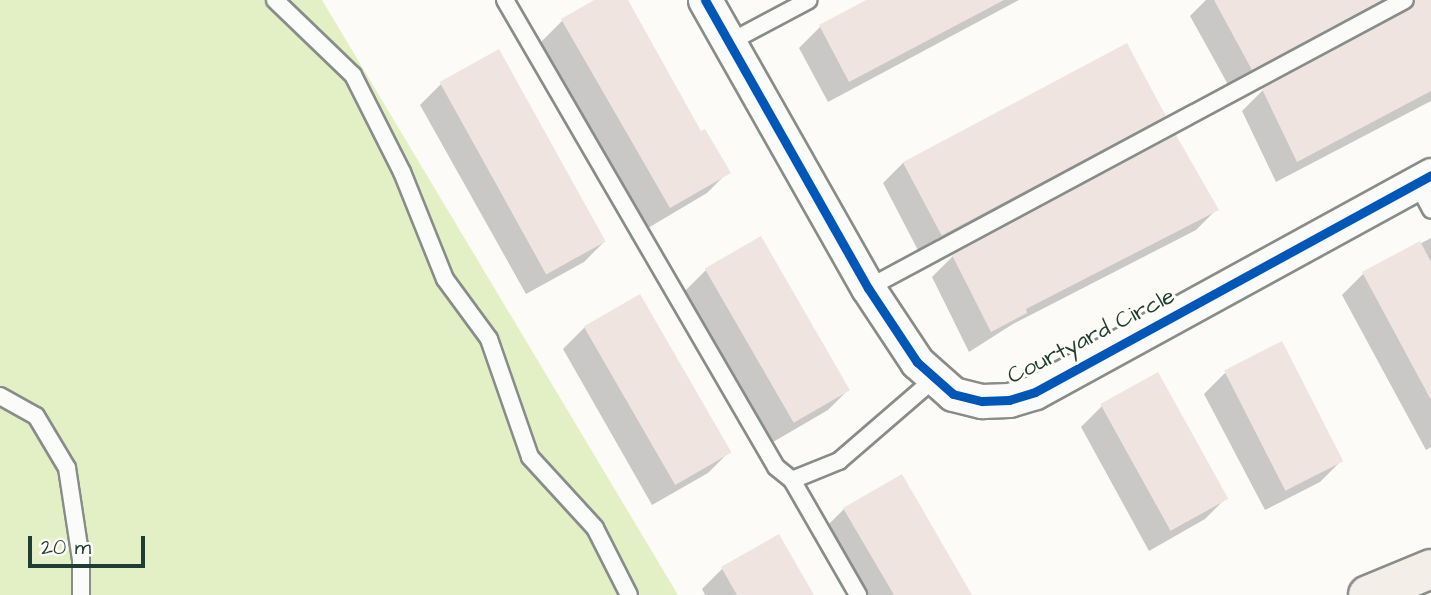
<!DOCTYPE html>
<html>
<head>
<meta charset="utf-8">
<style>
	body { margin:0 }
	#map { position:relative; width:1431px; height:595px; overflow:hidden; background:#fcfbf8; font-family:"Architects Daughter",sans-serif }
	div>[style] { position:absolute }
	.green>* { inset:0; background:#e3efc4 }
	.shadow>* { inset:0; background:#0003 }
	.building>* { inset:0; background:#f0e4e0; transform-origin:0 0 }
	.roads { filter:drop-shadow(2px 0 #888d8a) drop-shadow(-2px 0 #888d8a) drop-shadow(0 2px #888d8a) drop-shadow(0 -2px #888d8a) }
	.service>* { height:16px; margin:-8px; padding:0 8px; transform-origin:8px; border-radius:8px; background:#fbfbf9 }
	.minor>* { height:33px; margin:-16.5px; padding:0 16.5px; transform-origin:16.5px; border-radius:16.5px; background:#fbfbf9 }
	.primary>* { height:38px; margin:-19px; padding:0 19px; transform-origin:19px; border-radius:19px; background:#f3eee8 }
	.cycleway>* { height:9px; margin:-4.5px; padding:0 4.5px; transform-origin:4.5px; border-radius:4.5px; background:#0057b8 }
	span { translate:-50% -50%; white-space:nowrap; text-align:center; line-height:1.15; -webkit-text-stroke:6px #fdfcf7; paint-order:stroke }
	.street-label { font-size:23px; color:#1f3d34 }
	.scale { position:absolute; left:28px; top:536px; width:117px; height:32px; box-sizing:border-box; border:4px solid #1f3d34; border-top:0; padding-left:9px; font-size:21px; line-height:24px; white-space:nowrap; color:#1f3d34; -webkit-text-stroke:5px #fdfcf7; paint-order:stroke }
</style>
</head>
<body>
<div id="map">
	<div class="green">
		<div style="clip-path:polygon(0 0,322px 0,678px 595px,0 595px)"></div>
	</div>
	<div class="shadow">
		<div style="clip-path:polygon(598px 0,625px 0,700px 134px,728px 172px,707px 193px,648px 228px,541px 42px,562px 21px)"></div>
		<div style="clip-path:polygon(869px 0,1019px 0,828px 102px,799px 48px,820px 27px)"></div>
		<div style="clip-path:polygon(1206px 0,1431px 0,1431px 101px,1276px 182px,1242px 111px,1263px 90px,1395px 17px,1378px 11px,1231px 90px,1190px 16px)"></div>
		<div style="clip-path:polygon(498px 52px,605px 241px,584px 262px,526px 294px,420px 105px,441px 84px)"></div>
		<div style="clip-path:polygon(1164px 116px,1143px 137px,921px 256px,883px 183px,904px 162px)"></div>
		<div style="clip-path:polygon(1217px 209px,1196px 230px,1013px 324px,969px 352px,932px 277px,953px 256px)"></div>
		<div style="clip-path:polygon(1431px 238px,1431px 447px,1426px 450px,1342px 295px,1363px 274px)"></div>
		<div style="clip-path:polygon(706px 270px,849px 389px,828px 410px,773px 442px,685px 291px)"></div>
		<div style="clip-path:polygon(639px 296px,729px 452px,708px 473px,652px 505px,563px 349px,584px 328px)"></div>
		<div style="clip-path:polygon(1225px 373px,1341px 461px,1320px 482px,1265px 510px,1204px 394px)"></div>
		<div style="clip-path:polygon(1102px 406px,1226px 498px,1205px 519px,1149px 551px,1081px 427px)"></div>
		<div style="clip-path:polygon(844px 509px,970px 595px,861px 595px,823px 530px)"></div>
		<div style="clip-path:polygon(723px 568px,812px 595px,705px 595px,702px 589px)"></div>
	</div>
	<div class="building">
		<div style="clip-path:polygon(594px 0,628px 0,701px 131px,705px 129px,731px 173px,670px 208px,561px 19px)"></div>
		<div style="clip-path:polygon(866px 0,1004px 0,849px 82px,819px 25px)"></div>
		<div style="clip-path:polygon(1214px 0,1383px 0,1252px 70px)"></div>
		<div style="clip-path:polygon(1415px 0,1431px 0,1431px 91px,1297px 162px,1262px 89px,1410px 9px)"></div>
		<div style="left:1127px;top:43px;width:83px;height:254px;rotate:62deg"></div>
		<div style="left:499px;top:49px;width:220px;height:68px;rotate:61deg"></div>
		<div style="clip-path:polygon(1176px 135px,1219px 210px,1026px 309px,1027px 313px,991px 332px,952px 255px)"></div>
		<div style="left:761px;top:236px;width:178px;height:65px;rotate:60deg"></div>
		<div style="clip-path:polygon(1420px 241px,1431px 262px,1431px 400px,1362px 272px)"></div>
		<div style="left:640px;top:294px;width:183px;height:65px;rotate:60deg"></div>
		<div style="left:1282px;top:341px;width:135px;height:65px;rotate:63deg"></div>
		<div style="left:1158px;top:372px;width:145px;height:66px;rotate:61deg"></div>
		<div style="clip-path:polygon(902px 474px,972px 595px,894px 595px,843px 508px)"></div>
		<div style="clip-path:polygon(779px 534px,814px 595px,737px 595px,721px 567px)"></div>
	</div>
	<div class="roads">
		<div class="service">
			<div style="left:275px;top:0;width:108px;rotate:43.9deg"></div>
			<div style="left:353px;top:75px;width:109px;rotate:63.2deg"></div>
			<div style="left:402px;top:172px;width:115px;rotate:68.1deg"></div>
			<div style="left:445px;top:279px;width:74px;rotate:53.7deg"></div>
			<div style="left:489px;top:339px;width:125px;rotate:70.8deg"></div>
			<div style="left:530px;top:457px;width:96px;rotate:47.5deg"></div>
			<div style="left:595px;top:528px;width:75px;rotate:63.1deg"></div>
			<div style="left:505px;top:0;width:540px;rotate:59.87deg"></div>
			<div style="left:776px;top:467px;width:21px;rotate:39deg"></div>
			<div style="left:792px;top:480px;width:51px;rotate:-22deg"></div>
			<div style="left:839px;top:461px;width:124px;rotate:-40.8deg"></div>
			<div style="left:730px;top:42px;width:89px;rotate:-28deg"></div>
			<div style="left:1417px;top:183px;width:30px;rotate:62deg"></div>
			<div style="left:868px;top:288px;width:609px;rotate:-28.21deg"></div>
			<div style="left:0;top:396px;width:41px;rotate:29.1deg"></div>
			<div style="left:36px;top:416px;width:61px;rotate:59.2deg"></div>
			<div style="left:67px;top:468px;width:92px;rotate:81.3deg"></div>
			<div style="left:81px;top:559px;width:36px;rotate:90deg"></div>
			<div style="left:792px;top:480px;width:133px;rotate:60.1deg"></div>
		</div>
		<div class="minor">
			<div style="left:705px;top:0;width:331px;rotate:60.5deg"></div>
			<div style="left:868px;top:288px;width:89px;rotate:56.5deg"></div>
			<div style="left:917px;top:362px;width:48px;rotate:41.6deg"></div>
			<div style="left:953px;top:394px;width:30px;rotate:14deg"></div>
			<div style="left:982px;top:401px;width:27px;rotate:-2deg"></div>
			<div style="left:1009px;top:400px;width:27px;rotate:-17deg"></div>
			<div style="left:1035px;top:392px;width:452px;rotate:-28.7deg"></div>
		</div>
		<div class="primary">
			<div style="left:1368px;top:595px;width:68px;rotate:-22.4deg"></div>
		</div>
	</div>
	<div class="cycleway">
		<div style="left:705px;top:0;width:331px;rotate:60.5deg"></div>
		<div style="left:868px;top:288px;width:89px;rotate:56.5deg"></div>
		<div style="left:917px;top:362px;width:48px;rotate:41.6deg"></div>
		<div style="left:953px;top:394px;width:30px;rotate:14deg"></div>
		<div style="left:982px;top:401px;width:27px;rotate:-2deg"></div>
		<div style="left:1009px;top:400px;width:27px;rotate:-17deg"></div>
		<div style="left:1035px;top:392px;width:452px;rotate:-28.7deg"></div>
	</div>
	<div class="street-label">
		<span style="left:1091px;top:336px;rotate:-27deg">Courtyard Circle</span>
	</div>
	<div class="scale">20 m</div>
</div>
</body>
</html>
